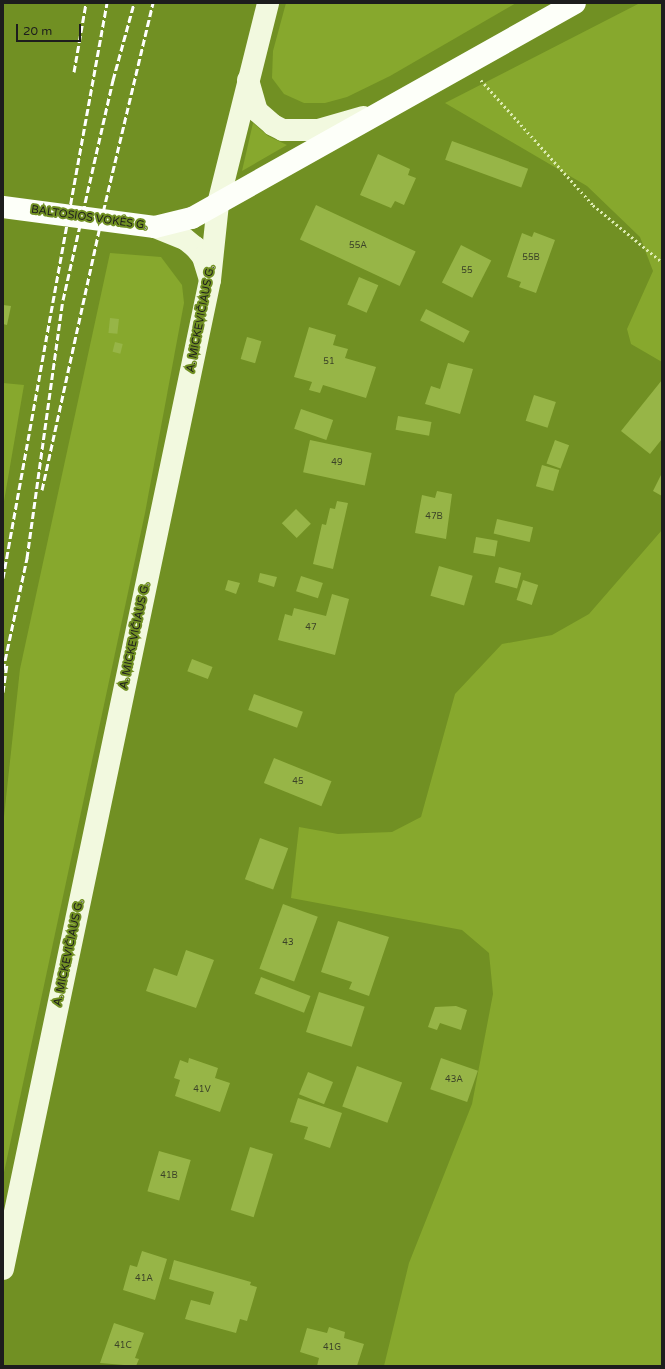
<!DOCTYPE html>
<html>
<head>
<meta charset="utf-8">
<style>
	body { margin:0 }
	#map { position:relative; width:665px; height:1369px; overflow:hidden; background:#719023; font-family:"Varela Round",sans-serif }
	div>[style] { position:absolute }
	.green>* { inset:0; background:#87a82d }
	.building>* { inset:0; background:#97b547; transform-origin:0 0 }
	.path>* { height:2.5px; margin-top:-1.25px; transform-origin:0; background:repeating-linear-gradient(90deg,#ddecb3 0 2px,transparent 0 5px) }
	.secondary>* { height:22px; margin:-11px; padding:0 11px; transform-origin:11px; border-radius:11px; background:#f2f9df }
	.primary>* { height:22px; margin:-11px; padding:0 11px; transform-origin:11px; border-radius:11px; background:#fdfff9 }
	.rail>* { height:3px; margin-top:-1.5px; transform-origin:0; background:repeating-linear-gradient(90deg,#fff 0 7px,transparent 0 10px) }
	span { translate:-50% -50%; white-space:nowrap; text-align:center; line-height:1.15; -webkit-text-stroke:4px #719023; paint-order:stroke }
	.number-label { font-size:9px; color:#3c4328 }
	.number-label span { -webkit-text-stroke-width:0 }
	.street-label { font-size:11px; color:#1d1d1d }
	.frame { position:absolute; inset:0; border:4px solid #1d1d1d; pointer-events:none }
	.scale { position:absolute; left:16px; top:24px; width:65px; height:18px; box-sizing:border-box; border:2px solid #1d1d1d; border-top:0; padding-left:5px; font-size:12px; line-height:14px; white-space:nowrap; color:#1d1d1d; -webkit-text-stroke:3px #719023; paint-order:stroke }
</style>
</head>
<body>
<div id="map">
	<div class="green">
		<div style="clip-path:polygon(286px 3px,516px 3px,390px 76px,347px 97px,325px 103px,304px 103px,284px 94px,272px 78px,273px 51px)"></div>
		<div style="clip-path:polygon(640px 3px,662px 3px,662px 362px,631px 344px,627px 329px,653px 271px,640px 237px,587px 186px,445px 103px)"></div>
		<div style="clip-path:polygon(253px 123px,268px 136px,287px 145px,242px 171px)"></div>
		<div style="clip-path:polygon(110px 253px,161px 257px,182px 285px,184px 303px,145px 513px,3px 1177px,3px 826px,20px 669px)"></div>
		<div style="clip-path:polygon(3px 383px,24px 385px,3px 507px)"></div>
		<div style="clip-path:polygon(662px 530px,662px 1366px,384px 1366px,409px 1263px,472px 1104px,493px 994px,489px 953px,462px 930px,291px 898px,299px 827px,338px 834px,392px 832px,421px 817px,455px 694px,502px 644px,552px 635px,589px 614px)"></div>
	</div>
	<div class="building">
		<div style="left:452px;top:141px;width:81px;height:20px;rotate:20deg"></div>
		<div style="clip-path:polygon(378px 154px,410px 169px,408px 175px,416px 178px,404px 205px,395px 201px,391px 208px,360px 195px)"></div>
		<div style="left:316px;top:205px;width:110px;height:38px;rotate:25deg"></div>
		<div style="clip-path:polygon(534px 232px,555px 240px,536px 293px,519px 287px,521px 282px,507px 277px,522px 233px,532px 237px)"></div>
		<div style="left:461px;top:245px;width:34px;height:42px;rotate:27deg"></div>
		<div style="left:359px;top:277px;width:21px;height:30px;rotate:23deg"></div>
		<div style="clip-path:polygon(3px 305px,11px 306px,7px 325px,3px 324px)"></div>
		<div style="left:426px;top:309px;width:49px;height:13px;rotate:27deg"></div>
		<div style="left:110px;top:318px;width:9px;height:15px;rotate:6deg"></div>
		<div style="clip-path:polygon(309px 327px,336px 335px,333px 345px,348px 349px,345px 358px,376px 367px,366px 398px,323px 385px,320px 393px,309px 390px,312px 382px,294px 377px)"></div>
		<div style="left:247px;top:337px;width:15px;height:23px;rotate:16deg"></div>
		<div style="left:115px;top:342px;width:8px;height:10px;rotate:14deg"></div>
		<div style="clip-path:polygon(448px 363px,473px 369px,460px 414px,425px 404px,431px 386px,440px 389px)"></div>
		<div style="clip-path:polygon(662px 380px,662px 439px,650px 454px,621px 431px)"></div>
		<div style="left:534px;top:395px;width:23px;height:27px;rotate:18deg"></div>
		<div style="left:301px;top:409px;width:34px;height:21px;rotate:19deg"></div>
		<div style="left:398px;top:416px;width:34px;height:14px;rotate:10deg"></div>
		<div style="left:310px;top:440px;width:63px;height:33px;rotate:12deg"></div>
		<div style="left:555px;top:440px;width:15px;height:25px;rotate:20deg"></div>
		<div style="left:542px;top:465px;width:18px;height:22px;rotate:16deg"></div>
		<div style="clip-path:polygon(662px 473px,662px 496px,653px 491px)"></div>
		<div style="clip-path:polygon(437px 491px,452px 494px,446px 539px,415px 533px,422px 495px,435px 498px)"></div>
		<div style="clip-path:polygon(337px 501px,348px 503px,333px 569px,313px 564px,322px 524px,326px 525px,330px 508px,335px 509px)"></div>
		<div style="left:296px;top:509px;width:21px;height:20px;rotate:45deg"></div>
		<div style="left:497px;top:519px;width:37px;height:15px;rotate:13deg"></div>
		<div style="left:476px;top:537px;width:22px;height:16px;rotate:10deg"></div>
		<div style="left:439px;top:566px;width:35px;height:31px;rotate:16deg"></div>
		<div style="left:499px;top:567px;width:23px;height:16px;rotate:15deg"></div>
		<div style="clip-path:polygon(260px 573px,277px 577px,274px 587px,258px 582px)"></div>
		<div style="left:301px;top:576px;width:23px;height:16px;rotate:18deg"></div>
		<div style="clip-path:polygon(228px 580px,240px 583px,236px 594px,225px 590px)"></div>
		<div style="left:523px;top:580px;width:16px;height:21px;rotate:18deg"></div>
		<div style="clip-path:polygon(332px 594px,349px 599px,335px 655px,278px 640px,285px 614px,292px 616px,294px 608px,326px 616px)"></div>
		<div style="left:192px;top:659px;width:22px;height:13px;rotate:21deg"></div>
		<div style="left:254px;top:694px;width:52px;height:17px;rotate:20deg"></div>
		<div style="left:274px;top:758px;width:62px;height:27px;rotate:22deg"></div>
		<div style="left:260px;top:838px;width:30px;height:44px;rotate:20deg"></div>
		<div style="left:283px;top:904px;width:37px;height:69px;rotate:20deg"></div>
		<div style="clip-path:polygon(338px 921px,389px 937px,369px 996px,349px 989px,352px 982px,321px 972px)"></div>
		<div style="clip-path:polygon(186px 950px,214px 960px,196px 1008px,146px 991px,154px 968px,177px 976px)"></div>
		<div style="left:261px;top:977px;width:53px;height:18px;rotate:21deg"></div>
		<div style="left:319px;top:992px;width:48px;height:42px;rotate:18deg"></div>
		<div style="clip-path:polygon(456px 1006px,467px 1010px,461px 1030px,440px 1023px,437px 1030px,428px 1027px,435px 1007px)"></div>
		<div style="clip-path:polygon(189px 1058px,218px 1068px,215px 1078px,230px 1083px,220px 1112px,175px 1096px,180px 1080px,174px 1078px,180px 1060px,188px 1063px)"></div>
		<div style="left:441px;top:1058px;width:39px;height:33px;rotate:19deg"></div>
		<div style="left:357px;top:1066px;width:48px;height:43px;rotate:20deg"></div>
		<div style="left:308px;top:1072px;width:27px;height:24px;rotate:22deg"></div>
		<div style="clip-path:polygon(298px 1098px,342px 1113px,330px 1148px,304px 1139px,308px 1127px,290px 1122px)"></div>
		<div style="left:250px;top:1147px;width:24px;height:66px;rotate:17deg"></div>
		<div style="left:159px;top:1151px;width:33px;height:42px;rotate:16deg"></div>
		<div style="clip-path:polygon(142px 1251px,167px 1259px,155px 1300px,123px 1290px,130px 1265px,137px 1267px)"></div>
		<div style="clip-path:polygon(174px 1260px,251px 1282px,250px 1285px,257px 1287px,247px 1321px,240px 1319px,236px 1333px,185px 1319px,191px 1300px,210px 1305px,214px 1292px,169px 1279px)"></div>
		<div style="clip-path:polygon(114px 1323px,144px 1333px,135px 1358px,139px 1359px,136px 1366px,100px 1363px)"></div>
		<div style="clip-path:polygon(329px 1327px,345px 1332px,344px 1338px,364px 1344px,357px 1366px,317px 1366px,319px 1358px,300px 1352px,307px 1328px,327px 1333px)"></div>
	</div>
	<div class="path">
		<div style="left:481px;top:80px;width:168px;rotate:48.1deg"></div>
		<div style="left:593px;top:205px;width:89px;rotate:39.6deg"></div>
	</div>
	<div class="secondary">
		<div style="left:248px;top:80px;width:32px;rotate:74deg"></div>
		<div style="left:257px;top:111px;width:21px;rotate:41deg"></div>
		<div style="left:273px;top:125px;width:11px;rotate:27deg"></div>
		<div style="left:283px;top:130px;width:35px"></div>
		<div style="left:318px;top:130px;width:47px;rotate:-16.1deg"></div>
		<div style="left:155px;top:227px;width:32px;rotate:22deg"></div>
		<div style="left:185px;top:239px;width:13px;rotate:39deg"></div>
		<div style="left:195px;top:247px;width:13px;rotate:51deg"></div>
		<div style="left:203px;top:257px;width:21px;rotate:73deg"></div>
		<div style="left:3px;top:1269px;width:1010px;rotate:-78.18deg"></div>
		<div style="left:210px;top:280px;width:76px;rotate:-84deg"></div>
		<div style="left:218px;top:204px;width:207px;rotate:-76deg"></div>
	</div>
	<div class="primary">
		<div style="left:3px;top:207px;width:153px;rotate:7.5deg"></div>
		<div style="left:155px;top:227px;width:38px;rotate:-14deg"></div>
		<div style="left:192px;top:218px;width:439px;rotate:-29.3deg"></div>
	</div>
	<div class="rail">
		<div style="left:74px;top:72px;width:70px;rotate:-80.1deg"></div>
		<div style="left:42px;top:490px;width:275px;rotate:-77.6deg"></div>
		<div style="left:101px;top:221px;width:224px;rotate:-76.6deg"></div>
		<div style="left:3px;top:578px;width:584px;rotate:-79.75deg"></div>
		<div style="left:3px;top:670px;width:115px;rotate:-77.9deg"></div>
		<div style="left:27px;top:558px;width:260px;rotate:-82.1deg"></div>
		<div style="left:63px;top:300px;width:226px;rotate:-77.2deg"></div>
		<div style="left:113px;top:80px;width:80px;rotate:-74.7deg"></div>
		<div style="left:3px;top:692px;width:27px;rotate:-82deg"></div>
	</div>
	<div class="number-label">
		<span style="left:358px;top:246px">55A</span>
		<span style="left:531px;top:258px">55B</span>
		<span style="left:467px;top:271px">55</span>
		<span style="left:329px;top:362px">51</span>
		<span style="left:337px;top:463px">49</span>
		<span style="left:434px;top:517px">47B</span>
		<span style="left:311px;top:628px">47</span>
		<span style="left:298px;top:782px">45</span>
		<span style="left:288px;top:943px">43</span>
		<span style="left:454px;top:1080px">43A</span>
		<span style="left:202px;top:1090px">41V</span>
		<span style="left:169px;top:1176px">41B</span>
		<span style="left:144px;top:1279px">41A</span>
		<span style="left:123px;top:1346px">41C</span>
		<span style="left:332px;top:1348px">41G</span>
	</div>
	<div class="street-label">
		<span style="left:89px;top:218px;rotate:8deg">BALTOSIOS VOKĖS G.</span>
		<span style="left:201px;top:319px;rotate:-79deg">A. MICKEVIČIAUS G.</span>
		<span style="left:135px;top:636px;rotate:-78deg">A. MICKEVIČIAUS G.</span>
		<span style="left:69px;top:953px;rotate:-78deg">A. MICKEVIČIAUS G.</span>
	</div>
	<div class="frame"></div>
	<div class="scale">20 m</div>
</div>
</body>
</html>
